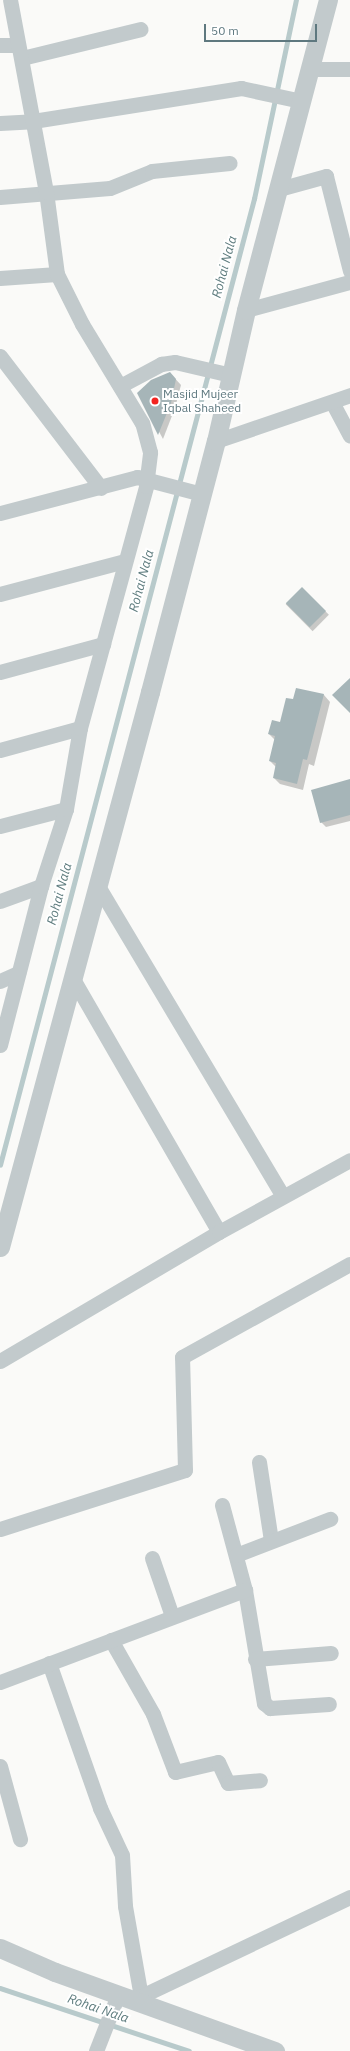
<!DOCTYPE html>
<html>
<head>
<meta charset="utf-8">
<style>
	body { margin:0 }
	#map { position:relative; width:350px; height:2051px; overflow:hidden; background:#fafaf8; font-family:"IBM Plex Sans",sans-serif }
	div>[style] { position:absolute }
	.shadow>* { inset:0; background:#0003; transform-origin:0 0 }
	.stream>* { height:4.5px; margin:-2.25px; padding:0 2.25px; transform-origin:2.25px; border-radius:2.25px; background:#b8cacb }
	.building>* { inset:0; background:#a6b5b8; transform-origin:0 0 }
	.minor>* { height:15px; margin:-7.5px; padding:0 7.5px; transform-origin:7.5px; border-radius:7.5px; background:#c2cacc }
	.tertiary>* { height:19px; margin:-9.5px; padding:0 9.5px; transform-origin:9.5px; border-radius:9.5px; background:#c2cacc }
	.dots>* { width:11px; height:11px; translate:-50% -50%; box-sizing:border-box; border:2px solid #fff; border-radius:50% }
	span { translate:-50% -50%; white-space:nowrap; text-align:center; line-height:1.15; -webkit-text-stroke:4px #fff; paint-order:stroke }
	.poi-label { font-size:12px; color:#5e787f }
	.left { translate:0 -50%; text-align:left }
	.water-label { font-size:13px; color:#5e7c7e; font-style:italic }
	.scale { position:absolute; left:204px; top:24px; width:113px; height:18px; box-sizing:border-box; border:2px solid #5e787f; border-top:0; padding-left:5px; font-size:12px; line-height:14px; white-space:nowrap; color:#5e787f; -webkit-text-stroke:3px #fff; paint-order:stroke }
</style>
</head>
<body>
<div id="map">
	<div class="shadow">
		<div style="clip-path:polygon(170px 373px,181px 385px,175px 408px,163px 439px,138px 393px,151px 381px)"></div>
		<div style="left:302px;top:588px;width:38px;height:23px;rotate:45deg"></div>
		<div style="clip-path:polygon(297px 689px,324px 695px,330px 702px,314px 766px,309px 764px,303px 790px,280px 784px,274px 778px,276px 767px,270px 761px,275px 740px,269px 734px,281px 723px,294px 700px)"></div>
		<div style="clip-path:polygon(350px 780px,350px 821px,326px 827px,321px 822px)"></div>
	</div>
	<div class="stream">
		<div style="left:0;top:1165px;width:999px;rotate:-75.27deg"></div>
		<div style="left:254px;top:199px;width:203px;rotate:-78.1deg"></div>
		<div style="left:0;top:1988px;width:199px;rotate:18.4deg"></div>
	</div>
	<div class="building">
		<div style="clip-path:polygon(170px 372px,176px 379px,171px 403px,158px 435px,137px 393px,151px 380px)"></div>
		<div style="left:302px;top:587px;width:34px;height:23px;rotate:45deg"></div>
		<div style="clip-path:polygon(350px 678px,350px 713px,332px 695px)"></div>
		<div style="clip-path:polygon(296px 688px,324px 694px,307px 760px,303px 759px,297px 784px,273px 778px,276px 763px,269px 761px,275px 736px,268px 734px,272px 720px,280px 722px,286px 698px,293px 699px)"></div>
		<div style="clip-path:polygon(350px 779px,350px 815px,320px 823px,311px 790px)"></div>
	</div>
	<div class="minor">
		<div style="left:0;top:45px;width:18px"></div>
		<div style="left:22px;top:58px;width:122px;rotate:-13.7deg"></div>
		<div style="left:311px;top:69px;width:39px"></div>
		<div style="left:0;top:123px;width:33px;rotate:-3deg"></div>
		<div style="left:33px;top:121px;width:211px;rotate:-9deg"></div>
		<div style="left:241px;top:88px;width:61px;rotate:12.2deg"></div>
		<div style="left:279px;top:189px;width:49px;rotate:-15.5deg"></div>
		<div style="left:326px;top:176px;width:98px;rotate:75.8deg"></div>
		<div style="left:0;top:197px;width:110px;rotate:-4.7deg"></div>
		<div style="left:110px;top:188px;width:45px;rotate:-22deg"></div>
		<div style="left:152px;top:171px;width:78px;rotate:-5.9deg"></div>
		<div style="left:0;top:278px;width:57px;rotate:-4deg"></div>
		<div style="left:246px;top:310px;width:108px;rotate:-15.1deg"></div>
		<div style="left:0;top:356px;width:166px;rotate:52.6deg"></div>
		<div style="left:120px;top:386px;width:47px;rotate:-28.2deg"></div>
		<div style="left:161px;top:364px;width:14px;rotate:-8deg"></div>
		<div style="left:175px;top:362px;width:57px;rotate:13.1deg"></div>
		<div style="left:332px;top:402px;width:38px;rotate:62deg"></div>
		<div style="left:216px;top:441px;width:142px;rotate:-18.9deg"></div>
		<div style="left:0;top:513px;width:142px;rotate:-14.7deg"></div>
		<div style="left:137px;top:477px;width:67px;rotate:14.7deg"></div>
		<div style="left:0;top:594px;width:129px;rotate:-14.8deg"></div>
		<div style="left:0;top:672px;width:107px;rotate:-15.2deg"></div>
		<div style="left:0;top:750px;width:83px;rotate:-15.4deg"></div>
		<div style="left:0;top:826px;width:68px;rotate:-14.4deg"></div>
		<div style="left:98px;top:886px;width:361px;rotate:59.2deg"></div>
		<div style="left:0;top:901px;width:44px;rotate:-20.1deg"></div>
		<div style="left:73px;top:979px;width:292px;rotate:60deg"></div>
		<div style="left:0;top:981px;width:20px;rotate:-24deg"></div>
		<div style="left:0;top:1045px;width:164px;rotate:-75.5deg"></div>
		<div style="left:41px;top:886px;width:81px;rotate:-72deg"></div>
		<div style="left:66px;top:809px;width:82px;rotate:-80.2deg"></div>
		<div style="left:80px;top:728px;width:251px;rotate:-74.7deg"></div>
		<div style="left:146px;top:486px;width:34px;rotate:-83deg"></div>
		<div style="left:150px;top:452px;width:30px;rotate:-105deg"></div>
		<div style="left:142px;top:423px;width:116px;rotate:-121.2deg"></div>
		<div style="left:82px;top:324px;width:56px;rotate:-116.6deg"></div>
		<div style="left:57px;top:274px;width:83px;rotate:-97.6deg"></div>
		<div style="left:46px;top:192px;width:195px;rotate:-100.6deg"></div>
		<div style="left:0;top:1361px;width:254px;rotate:-30.5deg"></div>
		<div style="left:219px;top:1232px;width:149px;rotate:-28.8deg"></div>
		<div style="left:259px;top:1462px;width:79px;rotate:81.3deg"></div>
		<div style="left:222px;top:1505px;width:88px;rotate:74.9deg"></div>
		<div style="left:245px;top:1590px;width:115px;rotate:80.5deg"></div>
		<div style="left:264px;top:1703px;width:8px;rotate:40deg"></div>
		<div style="left:270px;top:1708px;width:59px;rotate:-3.9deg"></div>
		<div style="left:0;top:1529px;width:194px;rotate:-17.7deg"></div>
		<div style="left:185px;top:1470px;width:113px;rotate:-91.5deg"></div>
		<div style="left:182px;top:1357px;width:192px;rotate:-29deg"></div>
		<div style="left:236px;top:1555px;width:101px;rotate:-21deg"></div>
		<div style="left:152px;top:1558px;width:61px;rotate:71deg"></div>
		<div style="left:111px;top:1640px;width:85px;rotate:60.4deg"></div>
		<div style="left:153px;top:1714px;width:62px;rotate:69.2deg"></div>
		<div style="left:175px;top:1772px;width:44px;rotate:-13.1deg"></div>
		<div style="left:218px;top:1762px;width:23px;rotate:65deg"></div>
		<div style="left:228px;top:1783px;width:32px;rotate:-5deg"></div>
		<div style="left:255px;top:1659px;width:76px;rotate:-4.5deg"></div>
		<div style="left:49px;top:1663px;width:154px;rotate:70.6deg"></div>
		<div style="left:100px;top:1808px;width:52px;rotate:64.9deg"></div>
		<div style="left:122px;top:1855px;width:51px;rotate:86.6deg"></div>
		<div style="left:125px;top:1906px;width:92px;rotate:80deg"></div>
		<div style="left:0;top:1682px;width:262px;rotate:-20.6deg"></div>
		<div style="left:0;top:1766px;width:76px;rotate:74.7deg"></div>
		<div style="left:133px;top:2000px;width:240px;rotate:-25.4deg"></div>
		<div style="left:96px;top:2051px;width:60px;rotate:-68.6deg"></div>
	</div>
	<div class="tertiary">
		<div style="left:0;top:1247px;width:575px;rotate:-74.88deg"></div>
		<div style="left:150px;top:692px;width:260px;rotate:-75.3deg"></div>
		<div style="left:216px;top:441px;width:134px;rotate:-77.1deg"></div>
		<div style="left:246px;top:310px;width:321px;rotate:-75.2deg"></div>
		<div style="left:0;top:1948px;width:60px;rotate:23.6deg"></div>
		<div style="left:55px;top:1972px;width:234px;rotate:19.8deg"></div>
	</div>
	<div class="dots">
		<div style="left:155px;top:401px;background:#f3231f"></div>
	</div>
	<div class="poi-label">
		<span class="left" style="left:163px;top:401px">Masjid Mujeer<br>Iqbal Shaheed</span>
	</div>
	<div class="water-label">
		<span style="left:225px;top:267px;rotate:-75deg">Rohai Nala</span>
		<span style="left:142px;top:581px;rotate:-75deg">Rohai Nala</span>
		<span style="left:60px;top:894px;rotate:-75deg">Rohai Nala</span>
		<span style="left:98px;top:2009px;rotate:19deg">Rohai Nala</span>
	</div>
	<div class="scale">50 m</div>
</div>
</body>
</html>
